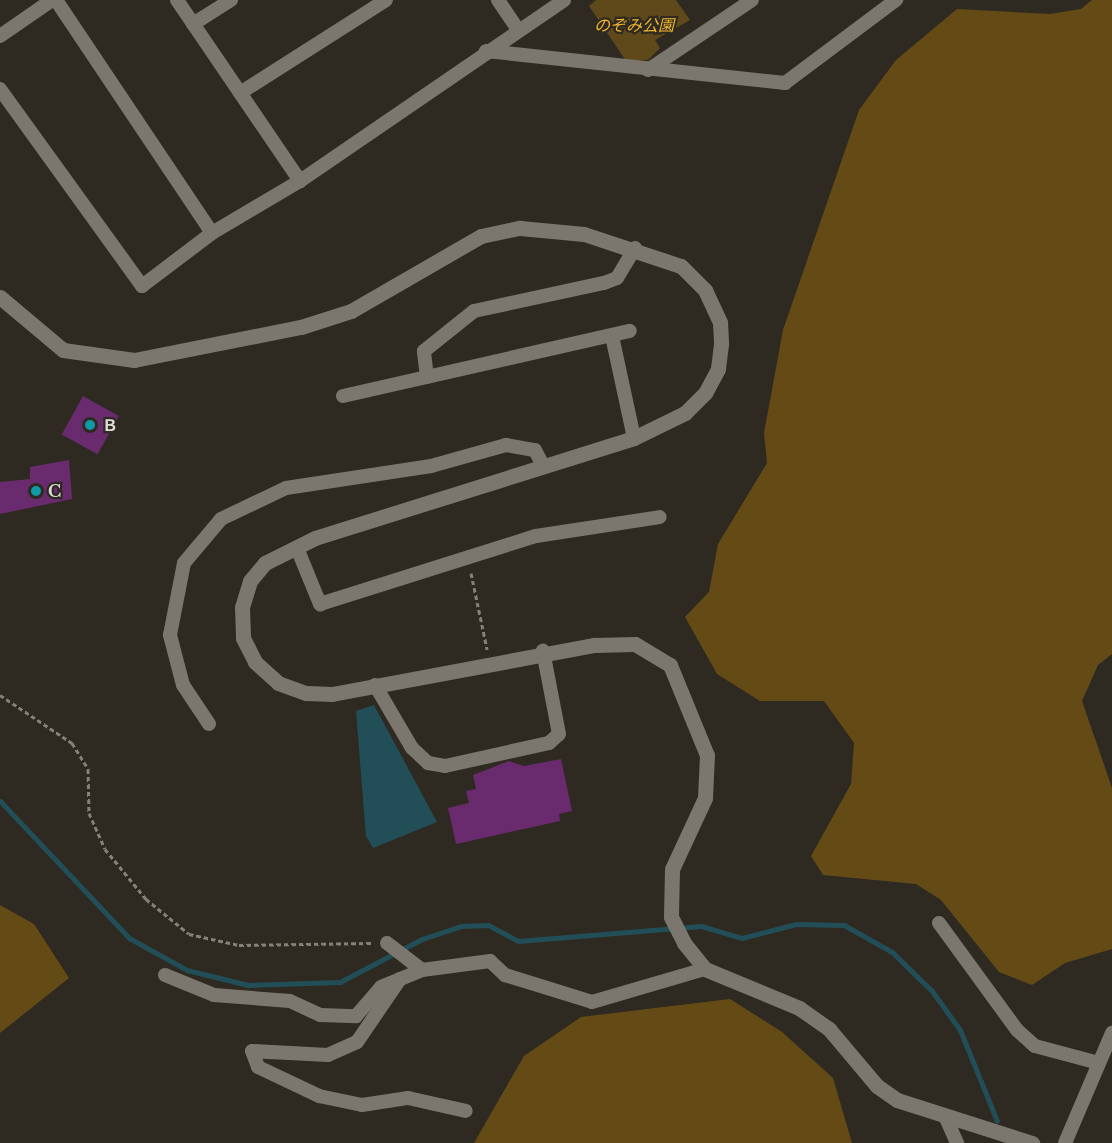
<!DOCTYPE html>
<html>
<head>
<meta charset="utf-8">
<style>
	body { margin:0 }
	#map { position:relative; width:1112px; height:1143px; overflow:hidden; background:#2e2a22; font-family:"Libre Baskerville","Noto Sans JP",serif }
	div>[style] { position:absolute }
	.green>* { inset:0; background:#5f481a }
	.forest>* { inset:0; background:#644b16 }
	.water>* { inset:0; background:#224e57 }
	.stream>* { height:5px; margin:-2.5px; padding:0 2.5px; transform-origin:2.5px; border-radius:2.5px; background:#224e57 }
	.building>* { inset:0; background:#692b6d; transform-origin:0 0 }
	.path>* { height:3px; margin-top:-1.5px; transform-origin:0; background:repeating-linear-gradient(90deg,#84817b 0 4.5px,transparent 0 7.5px) }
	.street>* { height:14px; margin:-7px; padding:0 7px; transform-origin:7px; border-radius:7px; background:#7b776e }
	.secondary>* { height:15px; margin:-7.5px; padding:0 7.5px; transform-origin:7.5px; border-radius:7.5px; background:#7b776e }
	.dots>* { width:16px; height:16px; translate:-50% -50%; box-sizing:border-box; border:3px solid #2e2a22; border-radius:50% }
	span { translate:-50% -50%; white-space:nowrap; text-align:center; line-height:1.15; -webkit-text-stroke:4.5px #2e2a22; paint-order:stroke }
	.park-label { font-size:16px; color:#f3b62c; font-style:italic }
	.poi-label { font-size:16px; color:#dedcd7; font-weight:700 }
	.left { translate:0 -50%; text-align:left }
</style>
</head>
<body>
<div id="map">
	<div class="green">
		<div style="clip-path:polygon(596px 0,676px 0,690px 20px,655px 40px,660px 48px,648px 60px,626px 61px,589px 6px)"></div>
	</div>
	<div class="forest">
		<div style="clip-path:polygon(1092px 0,1112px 0,1112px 654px,1098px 665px,1082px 701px,1112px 788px,1112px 949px,1065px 963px,1032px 985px,999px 972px,941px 900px,916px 884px,823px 875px,811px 856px,851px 784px,854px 743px,824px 701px,760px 701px,717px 674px,685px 617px,709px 592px,718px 544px,767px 463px,764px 433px,783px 330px,859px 110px,896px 60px,957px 9px,1050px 14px,1081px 9px)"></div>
		<div style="clip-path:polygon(0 905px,34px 924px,69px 978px,0 1033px)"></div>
		<div style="clip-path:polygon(730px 999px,782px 1032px,833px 1078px,852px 1143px,474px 1143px,524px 1056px,581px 1017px)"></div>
	</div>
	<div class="water">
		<div style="clip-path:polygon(374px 705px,437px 822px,373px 848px,366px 836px,356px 711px)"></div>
	</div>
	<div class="stream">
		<div style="left:0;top:801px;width:188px;rotate:46.7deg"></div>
		<div style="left:129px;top:938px;width:66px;rotate:28.9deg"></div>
		<div style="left:187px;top:970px;width:63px;rotate:13.8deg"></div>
		<div style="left:248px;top:985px;width:92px;rotate:-1.9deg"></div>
		<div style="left:340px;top:982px;width:93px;rotate:-27.7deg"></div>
		<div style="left:422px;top:939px;width:41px;rotate:-18.4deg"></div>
		<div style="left:461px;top:926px;width:27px;rotate:-2deg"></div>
		<div style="left:488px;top:925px;width:34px;rotate:28deg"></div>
		<div style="left:518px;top:941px;width:184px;rotate:-4.7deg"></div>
		<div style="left:701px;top:926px;width:43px;rotate:16.3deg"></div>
		<div style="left:742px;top:938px;width:56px;rotate:-14.5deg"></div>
		<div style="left:796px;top:924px;width:48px;rotate:1.2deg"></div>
		<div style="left:844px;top:925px;width:55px;rotate:29.4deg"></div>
		<div style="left:892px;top:952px;width:56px;rotate:44.3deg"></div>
		<div style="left:932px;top:991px;width:48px;rotate:54.3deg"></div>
		<div style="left:960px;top:1030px;width:98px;rotate:67.9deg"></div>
	</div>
	<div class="building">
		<div style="left:83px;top:396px;width:41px;height:44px;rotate:29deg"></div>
		<div style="clip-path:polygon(69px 460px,72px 499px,0 514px,0 482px,30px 479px,30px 467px)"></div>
		<div style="clip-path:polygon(561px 759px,572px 811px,559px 814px,560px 821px,456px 844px,448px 808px,469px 803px,466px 791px,476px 789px,473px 775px,509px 761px,524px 766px)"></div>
	</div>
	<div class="path">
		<div style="left:471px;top:573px;width:78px;rotate:78.1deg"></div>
		<div style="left:0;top:695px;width:87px;rotate:33.7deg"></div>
		<div style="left:72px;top:743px;width:31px;rotate:58deg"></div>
		<div style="left:88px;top:769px;width:44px;rotate:88.7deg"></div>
		<div style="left:89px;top:813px;width:39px;rotate:66deg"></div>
		<div style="left:105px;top:849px;width:65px;rotate:50.6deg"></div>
		<div style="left:146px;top:899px;width:55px;rotate:39.1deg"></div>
		<div style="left:189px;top:934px;width:51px;rotate:12.4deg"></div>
		<div style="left:239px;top:945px;width:133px;rotate:-0.9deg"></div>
	</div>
	<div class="street">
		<div style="left:56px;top:0;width:280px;rotate:56.2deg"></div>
		<div style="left:177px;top:0;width:219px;rotate:55.8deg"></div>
		<div style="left:498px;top:0;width:36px;rotate:56deg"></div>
		<div style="left:193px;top:24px;width:45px;rotate:-32.3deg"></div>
		<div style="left:0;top:36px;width:63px;rotate:-34.7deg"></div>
		<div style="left:486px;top:51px;width:301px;rotate:6.1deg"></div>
		<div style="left:785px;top:83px;width:139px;rotate:-36.8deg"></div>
		<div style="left:648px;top:70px;width:125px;rotate:-33.9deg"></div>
		<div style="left:0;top:89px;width:243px;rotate:54.2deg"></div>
		<div style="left:142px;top:286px;width:88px;rotate:-37.1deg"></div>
		<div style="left:212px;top:233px;width:102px;rotate:-30.6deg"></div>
		<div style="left:300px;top:181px;width:320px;rotate:-34.4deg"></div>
		<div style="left:240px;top:93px;width:173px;rotate:-32.5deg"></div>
		<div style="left:612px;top:336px;width:104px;rotate:77.8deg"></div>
		<div style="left:427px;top:377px;width:26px;rotate:-97deg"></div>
		<div style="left:424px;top:351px;width:64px;rotate:-38.7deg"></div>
		<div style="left:474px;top:311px;width:133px;rotate:-12.2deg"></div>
		<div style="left:604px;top:283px;width:14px;rotate:-21deg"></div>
		<div style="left:617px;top:278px;width:35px;rotate:-59deg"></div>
		<div style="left:343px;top:396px;width:294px;rotate:-12.8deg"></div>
		<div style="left:297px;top:548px;width:61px;rotate:67.7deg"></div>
		<div style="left:320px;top:604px;width:226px;rotate:-17.5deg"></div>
		<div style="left:536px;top:536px;width:125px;rotate:-8.7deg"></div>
		<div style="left:375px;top:685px;width:73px;rotate:59.6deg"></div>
		<div style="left:412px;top:748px;width:22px;rotate:43deg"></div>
		<div style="left:428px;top:763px;width:17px;rotate:10deg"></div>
		<div style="left:445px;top:766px;width:107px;rotate:-12.5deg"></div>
		<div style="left:549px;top:743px;width:13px;rotate:-42deg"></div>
		<div style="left:559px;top:734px;width:85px;rotate:-100.9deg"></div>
		<div style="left:209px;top:724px;width:47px;rotate:-123.7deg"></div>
		<div style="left:183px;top:685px;width:52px;rotate:-104.6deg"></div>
		<div style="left:170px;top:635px;width:73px;rotate:-79deg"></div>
		<div style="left:184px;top:563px;width:57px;rotate:-49.9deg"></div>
		<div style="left:221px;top:519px;width:72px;rotate:-25.5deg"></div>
		<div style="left:286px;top:488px;width:147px;rotate:-8.6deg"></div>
		<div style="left:431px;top:466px;width:78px;rotate:-15.6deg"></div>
		<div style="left:506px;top:445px;width:29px;rotate:10deg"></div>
		<div style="left:535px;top:450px;width:18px;rotate:63deg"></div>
		<div style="left:939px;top:923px;width:132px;rotate:53.9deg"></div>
		<div style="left:1017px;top:1030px;width:24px;rotate:42deg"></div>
		<div style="left:1035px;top:1046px;width:66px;rotate:14.9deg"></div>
		<div style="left:387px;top:943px;width:44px;rotate:37.6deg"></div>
		<div style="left:422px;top:970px;width:69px;rotate:-7.5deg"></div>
		<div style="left:490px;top:961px;width:21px;rotate:43deg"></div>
		<div style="left:505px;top:975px;width:91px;rotate:17.2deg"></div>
		<div style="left:592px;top:1002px;width:118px;rotate:-16.3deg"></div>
		<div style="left:165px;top:975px;width:53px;rotate:22.2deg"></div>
		<div style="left:214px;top:995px;width:76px;rotate:4.5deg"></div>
		<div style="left:290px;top:1001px;width:33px;rotate:25deg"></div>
		<div style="left:320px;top:1015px;width:36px;rotate:2deg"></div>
		<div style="left:356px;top:1016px;width:38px;rotate:-49deg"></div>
		<div style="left:381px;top:987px;width:44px;rotate:-22.5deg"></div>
		<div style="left:400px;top:979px;width:76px;rotate:124.3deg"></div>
		<div style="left:357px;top:1042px;width:32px;rotate:156deg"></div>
		<div style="left:328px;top:1055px;width:76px;rotate:-177deg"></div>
		<div style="left:252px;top:1051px;width:17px;rotate:69deg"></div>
		<div style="left:258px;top:1067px;width:68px;rotate:25.4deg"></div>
		<div style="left:319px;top:1096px;width:44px;rotate:11.8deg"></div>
		<div style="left:362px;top:1105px;width:47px;rotate:-8.7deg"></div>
		<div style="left:408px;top:1098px;width:59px;rotate:12.6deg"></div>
		<div style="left:945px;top:1116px;width:30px;rotate:66deg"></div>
		<div style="left:1065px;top:1143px;width:120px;rotate:-66.9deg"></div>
	</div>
	<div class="secondary">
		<div style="left:0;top:297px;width:82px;rotate:40.1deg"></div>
		<div style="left:63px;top:350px;width:72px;rotate:8deg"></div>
		<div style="left:134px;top:360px;width:170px;rotate:-11.2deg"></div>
		<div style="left:301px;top:327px;width:52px;rotate:-17.7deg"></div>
		<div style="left:351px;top:311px;width:150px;rotate:-30deg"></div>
		<div style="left:481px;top:236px;width:40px;rotate:-12deg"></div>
		<div style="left:520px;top:228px;width:64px;rotate:5.4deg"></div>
		<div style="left:584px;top:234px;width:102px;rotate:18.3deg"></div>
		<div style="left:681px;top:266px;width:34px;rotate:45deg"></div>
		<div style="left:705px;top:290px;width:35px;rotate:65deg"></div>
		<div style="left:720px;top:322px;width:22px;rotate:87deg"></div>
		<div style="left:721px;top:344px;width:25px;rotate:97deg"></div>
		<div style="left:718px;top:369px;width:27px;rotate:118deg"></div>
		<div style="left:705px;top:393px;width:28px;rotate:135deg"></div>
		<div style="left:685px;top:413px;width:57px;rotate:153.9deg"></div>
		<div style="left:634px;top:438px;width:334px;rotate:162.6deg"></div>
		<div style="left:315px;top:538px;width:56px;rotate:153.4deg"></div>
		<div style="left:265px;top:563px;width:23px;rotate:130deg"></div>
		<div style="left:250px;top:581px;width:27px;rotate:107deg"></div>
		<div style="left:242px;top:607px;width:31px;rotate:88deg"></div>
		<div style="left:243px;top:638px;width:27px;rotate:63deg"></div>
		<div style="left:255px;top:662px;width:31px;rotate:42deg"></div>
		<div style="left:278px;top:683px;width:30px;rotate:20deg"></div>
		<div style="left:306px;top:693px;width:26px;rotate:2deg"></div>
		<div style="left:332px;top:694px;width:267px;rotate:-10.6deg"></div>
		<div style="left:594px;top:645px;width:41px;rotate:-1.4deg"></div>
		<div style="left:635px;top:644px;width:41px;rotate:31deg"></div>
		<div style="left:670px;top:665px;width:97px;rotate:67.7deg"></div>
		<div style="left:707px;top:755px;width:43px;rotate:92.7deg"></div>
		<div style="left:705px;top:798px;width:78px;rotate:114.9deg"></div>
		<div style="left:672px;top:869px;width:48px;rotate:91.2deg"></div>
		<div style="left:671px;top:917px;width:29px;rotate:63deg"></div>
		<div style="left:684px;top:943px;width:33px;rotate:51deg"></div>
		<div style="left:705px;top:969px;width:102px;rotate:22.5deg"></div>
		<div style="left:799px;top:1008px;width:37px;rotate:35deg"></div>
		<div style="left:829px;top:1029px;width:75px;rotate:49.9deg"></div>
		<div style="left:877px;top:1086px;width:24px;rotate:35deg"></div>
		<div style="left:897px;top:1100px;width:142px;rotate:17.7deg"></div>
	</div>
	<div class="dots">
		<div style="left:90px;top:425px;background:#0f9aa8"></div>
		<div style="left:36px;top:491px;background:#0f9aa8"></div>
	</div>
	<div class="park-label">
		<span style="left:634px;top:25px">のぞみ公園</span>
	</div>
	<div class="poi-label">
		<span class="left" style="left:102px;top:425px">Ｂ</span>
		<span class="left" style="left:48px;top:491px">C</span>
	</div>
</div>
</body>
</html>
